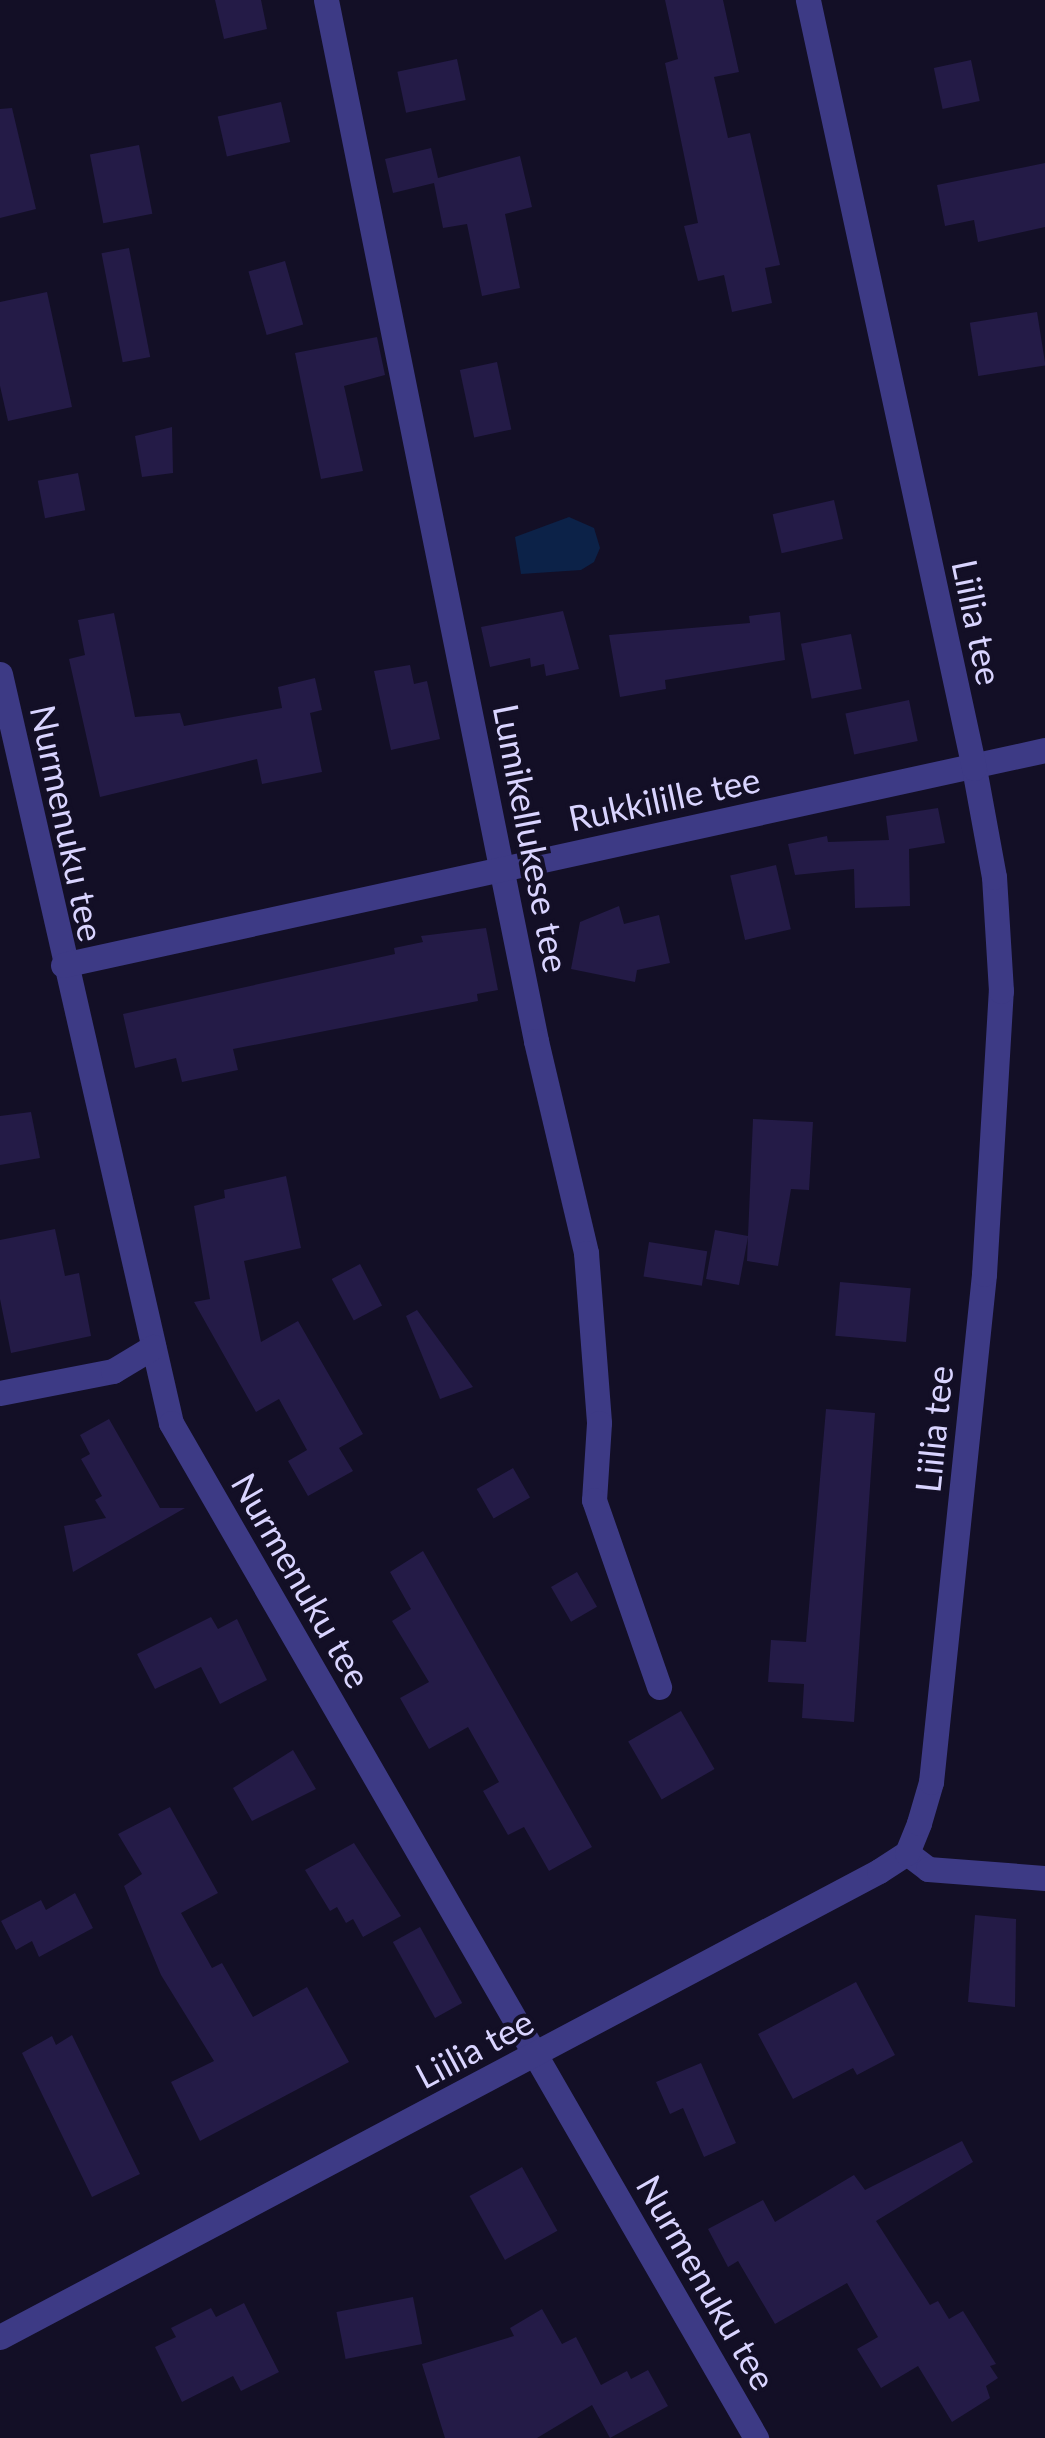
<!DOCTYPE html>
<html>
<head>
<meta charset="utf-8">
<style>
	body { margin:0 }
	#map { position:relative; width:1045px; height:2438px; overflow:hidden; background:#130f26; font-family:Lato,sans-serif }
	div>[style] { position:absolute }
	.water>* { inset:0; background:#0c2248 }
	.building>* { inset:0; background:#241b47; transform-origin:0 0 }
	.street>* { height:25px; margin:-12.5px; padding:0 12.5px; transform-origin:12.5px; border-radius:12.5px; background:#3d3a85 }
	span { translate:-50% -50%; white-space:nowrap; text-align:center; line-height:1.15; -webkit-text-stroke:8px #130f26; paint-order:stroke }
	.street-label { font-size:35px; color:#d9d4ff }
</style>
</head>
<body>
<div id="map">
	<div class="water">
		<div style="clip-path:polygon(569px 517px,594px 528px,600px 548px,594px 562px,581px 570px,521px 574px,515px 537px)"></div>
	</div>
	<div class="building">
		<div style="clip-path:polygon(215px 0,261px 0,267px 29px,224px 39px)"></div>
		<div style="clip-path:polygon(665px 0,723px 0,739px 72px,714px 77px,728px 138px,750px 133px,780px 265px,765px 268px,772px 303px,732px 312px,724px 275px,698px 281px,684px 226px,698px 223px,665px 63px,678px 59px)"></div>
		<div style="left:457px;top:59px;width:42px;height:61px;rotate:78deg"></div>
		<div style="left:971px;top:60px;width:42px;height:38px;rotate:78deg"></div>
		<div style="left:281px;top:102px;width:41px;height:65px;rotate:77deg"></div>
		<div style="clip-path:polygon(12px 108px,36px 209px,0 218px,0 109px)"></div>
		<div style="left:139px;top:145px;width:70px;height:50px;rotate:79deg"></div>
		<div style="clip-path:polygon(431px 148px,438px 178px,520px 156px,532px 207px,505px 214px,520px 288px,482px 296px,467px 224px,443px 228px,434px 183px,393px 193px,385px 159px)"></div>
		<div style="clip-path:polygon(1045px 163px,1045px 227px,978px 242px,974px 220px,945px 226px,937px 185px)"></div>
		<div style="left:129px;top:248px;width:111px;height:28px;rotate:79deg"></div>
		<div style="left:285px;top:261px;width:66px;height:38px;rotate:74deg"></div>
		<div style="clip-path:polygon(47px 292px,72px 407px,8px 421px,0 386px,0 302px)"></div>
		<div style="left:1037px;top:312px;width:54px;height:68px;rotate:81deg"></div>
		<div style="clip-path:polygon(377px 337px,385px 375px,344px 386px,363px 471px,321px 479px,295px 353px)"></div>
		<div style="left:497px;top:362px;width:69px;height:38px;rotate:78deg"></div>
		<div style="clip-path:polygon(172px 427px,173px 473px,142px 477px,135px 436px)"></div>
		<div style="left:78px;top:473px;width:38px;height:41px;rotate:79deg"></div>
		<div style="left:834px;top:500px;width:40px;height:63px;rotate:77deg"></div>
		<div style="clip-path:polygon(563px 611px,579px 669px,546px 676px,544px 664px,531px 667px,530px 658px,490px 667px,481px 627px)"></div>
		<div style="clip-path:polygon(780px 612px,785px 660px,665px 680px,666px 689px,620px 697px,609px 635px,750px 623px,749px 616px)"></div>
		<div style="clip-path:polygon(114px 613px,135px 717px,180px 713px,184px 726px,282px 708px,278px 687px,315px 678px,322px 710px,310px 713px,322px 772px,262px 784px,257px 759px,100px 797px,69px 659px,85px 655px,78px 620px)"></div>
		<div style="left:851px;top:634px;width:56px;height:51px;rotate:79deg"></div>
		<div style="clip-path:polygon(410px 665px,414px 684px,427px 681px,440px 739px,391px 750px,374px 671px)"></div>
		<div style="left:909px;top:700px;width:42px;height:65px;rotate:78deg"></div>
		<div style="clip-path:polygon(938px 808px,945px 843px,909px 849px,910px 906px,855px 908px,854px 869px,795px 875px,788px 844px,827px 836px,828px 842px,889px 840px,886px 816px)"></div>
		<div style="left:776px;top:865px;width:66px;height:47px;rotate:77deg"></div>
		<div style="clip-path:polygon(619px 906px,624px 924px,659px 915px,670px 963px,637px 970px,635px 982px,571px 969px,580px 922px)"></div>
		<div style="clip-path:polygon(486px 928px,498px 990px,477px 994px,478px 1001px,233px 1049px,238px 1070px,182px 1082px,176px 1058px,135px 1068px,123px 1014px,395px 954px,394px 948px,423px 942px,421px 936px)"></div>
		<div style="clip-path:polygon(31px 1112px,40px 1158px,0 1165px,0 1116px)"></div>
		<div style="clip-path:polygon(753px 1119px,813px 1122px,809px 1190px,791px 1189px,778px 1266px,747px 1261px,748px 1237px,739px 1285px,706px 1279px,715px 1230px,748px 1236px)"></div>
		<div style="clip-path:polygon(286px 1176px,301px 1248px,244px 1261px,261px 1342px,298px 1321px,363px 1434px,339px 1448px,353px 1471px,308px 1496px,288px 1461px,307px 1450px,279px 1399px,256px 1412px,194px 1302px,210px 1299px,194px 1206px,225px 1198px,224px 1190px)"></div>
		<div style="clip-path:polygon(55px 1229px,65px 1276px,79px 1273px,91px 1336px,11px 1353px,0 1299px,0 1240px)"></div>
		<div style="left:649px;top:1242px;width:59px;height:35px;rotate:9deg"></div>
		<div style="left:360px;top:1264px;width:47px;height:32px;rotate:62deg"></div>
		<div style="left:840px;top:1282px;width:71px;height:54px;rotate:5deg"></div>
		<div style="clip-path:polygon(417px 1310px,473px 1387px,440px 1399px,406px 1316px)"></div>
		<div style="clip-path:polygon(826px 1409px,875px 1413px,854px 1722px,802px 1718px,804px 1684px,768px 1682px,771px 1640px,806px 1642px)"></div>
		<div style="clip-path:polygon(109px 1419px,160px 1508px,185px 1508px,73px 1572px,64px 1526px,106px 1518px,95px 1500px,102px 1496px,81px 1459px,90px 1454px,80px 1435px)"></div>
		<div style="left:513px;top:1468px;width:34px;height:42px;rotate:60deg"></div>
		<div style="clip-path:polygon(423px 1551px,592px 1847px,549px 1871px,524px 1827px,508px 1835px,483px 1791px,499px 1782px,468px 1727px,429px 1749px,400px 1698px,429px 1682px,392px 1621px,411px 1609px,390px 1572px)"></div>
		<div style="left:577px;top:1572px;width:40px;height:30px;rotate:60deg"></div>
		<div style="clip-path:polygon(211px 1617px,218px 1629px,237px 1619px,267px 1680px,220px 1704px,201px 1667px,155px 1689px,137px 1654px)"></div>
		<div style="left:681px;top:1711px;width:67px;height:61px;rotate:60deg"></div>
		<div style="clip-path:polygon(293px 1750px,316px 1789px,252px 1821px,233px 1788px)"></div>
		<div style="clip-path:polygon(170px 1807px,218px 1893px,181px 1913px,212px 1968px,222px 1963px,253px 2017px,307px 1987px,349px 2062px,200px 2141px,171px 2082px,214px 2061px,161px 1975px,124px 1886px,142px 1874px,118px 1834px)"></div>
		<div style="clip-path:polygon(354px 1843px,401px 1916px,363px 1937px,353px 1919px,346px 1923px,337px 1907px,330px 1911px,305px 1870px)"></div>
		<div style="clip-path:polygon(75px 1893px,93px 1928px,39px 1957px,32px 1941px,16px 1950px,1px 1921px,41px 1900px,46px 1910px)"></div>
		<div style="clip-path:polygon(975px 1915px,1016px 1919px,1015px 2007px,968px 2002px)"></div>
		<div style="left:420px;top:1927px;width:87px;height:31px;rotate:61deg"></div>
		<div style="clip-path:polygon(856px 1982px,895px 2055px,857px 2075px,853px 2068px,793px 2099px,758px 2034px)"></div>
		<div style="clip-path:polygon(72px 2035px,140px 2174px,92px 2197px,22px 2053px,52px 2036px,56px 2045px)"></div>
		<div style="clip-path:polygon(701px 2063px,736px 2143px,704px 2157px,683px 2108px,670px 2114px,656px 2082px)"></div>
		<div style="clip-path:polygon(962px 2141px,973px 2162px,876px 2221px,930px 2305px,938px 2301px,949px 2319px,963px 2311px,996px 2364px,990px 2366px,998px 2378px,986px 2386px,990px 2398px,952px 2422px,918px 2366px,881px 2388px,857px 2349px,878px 2337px,847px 2283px,775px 2324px,738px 2261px,728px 2267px,708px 2229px,763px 2200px,775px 2222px,854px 2175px,865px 2190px)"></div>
		<div style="left:522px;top:2167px;width:73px;height:60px;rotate:61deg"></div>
		<div style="left:413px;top:2297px;width:48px;height:78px;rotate:79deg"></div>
		<div style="clip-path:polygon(244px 2303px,279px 2372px,241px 2391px,233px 2376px,182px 2402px,155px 2347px,176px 2337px,171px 2328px,211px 2308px,216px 2317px)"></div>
		<div style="clip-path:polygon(542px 2309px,562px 2344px,576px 2337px,601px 2385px,627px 2371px,631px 2379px,648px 2370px,668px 2406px,610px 2438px,592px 2405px,537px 2438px,445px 2438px,422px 2364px,514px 2336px,510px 2328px)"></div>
	</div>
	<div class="street">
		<div style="left:326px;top:0;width:1062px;rotate:78.59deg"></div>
		<div style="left:536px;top:1041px;width:218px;rotate:76.7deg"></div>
		<div style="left:586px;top:1253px;width:170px;rotate:85.6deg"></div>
		<div style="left:599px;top:1423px;width:77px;rotate:93.7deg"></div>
		<div style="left:594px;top:1500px;width:198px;rotate:70.8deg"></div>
		<div style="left:0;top:674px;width:768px;rotate:77.14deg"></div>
		<div style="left:171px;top:1423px;width:1172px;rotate:60.04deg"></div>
		<div style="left:63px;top:965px;width:1005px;rotate:-12.35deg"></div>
		<div style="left:0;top:1393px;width:115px;rotate:-11deg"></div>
		<div style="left:113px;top:1371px;width:47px;rotate:-31deg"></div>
		<div style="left:907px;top:1853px;width:26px;rotate:37deg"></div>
		<div style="left:928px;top:1869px;width:117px;rotate:4.4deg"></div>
		<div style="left:0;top:2337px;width:995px;rotate:-27.93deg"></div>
		<div style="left:879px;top:1871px;width:33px;rotate:-33deg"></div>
		<div style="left:907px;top:1853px;width:32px;rotate:-68deg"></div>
		<div style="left:919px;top:1823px;width:43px;rotate:-73.7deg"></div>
		<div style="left:931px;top:1782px;width:511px;rotate:-84.04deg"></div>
		<div style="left:984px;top:1274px;width:284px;rotate:-86.6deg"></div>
		<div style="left:1001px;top:991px;width:114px;rotate:-93.5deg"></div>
		<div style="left:994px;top:877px;width:111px;rotate:-100.4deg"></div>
		<div style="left:974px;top:768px;width:786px;rotate:-102.2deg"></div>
	</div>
	<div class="street-label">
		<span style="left:978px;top:622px;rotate:78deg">Liilia tee</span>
		<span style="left:664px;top:798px;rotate:-12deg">Rukkilille tee</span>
		<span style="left:68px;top:823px;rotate:78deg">Nurmenuku tee</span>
		<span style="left:532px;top:838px;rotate:79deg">Lumikellukese tee</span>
		<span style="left:933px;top:1429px;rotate:-84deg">Liilia tee</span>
		<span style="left:302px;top:1580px;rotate:60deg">Nurmenuku tee</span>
		<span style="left:474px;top:2048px;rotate:-28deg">Liilia tee</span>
		<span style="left:707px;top:2282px;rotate:60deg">Nurmenuku tee</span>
	</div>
</div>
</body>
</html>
